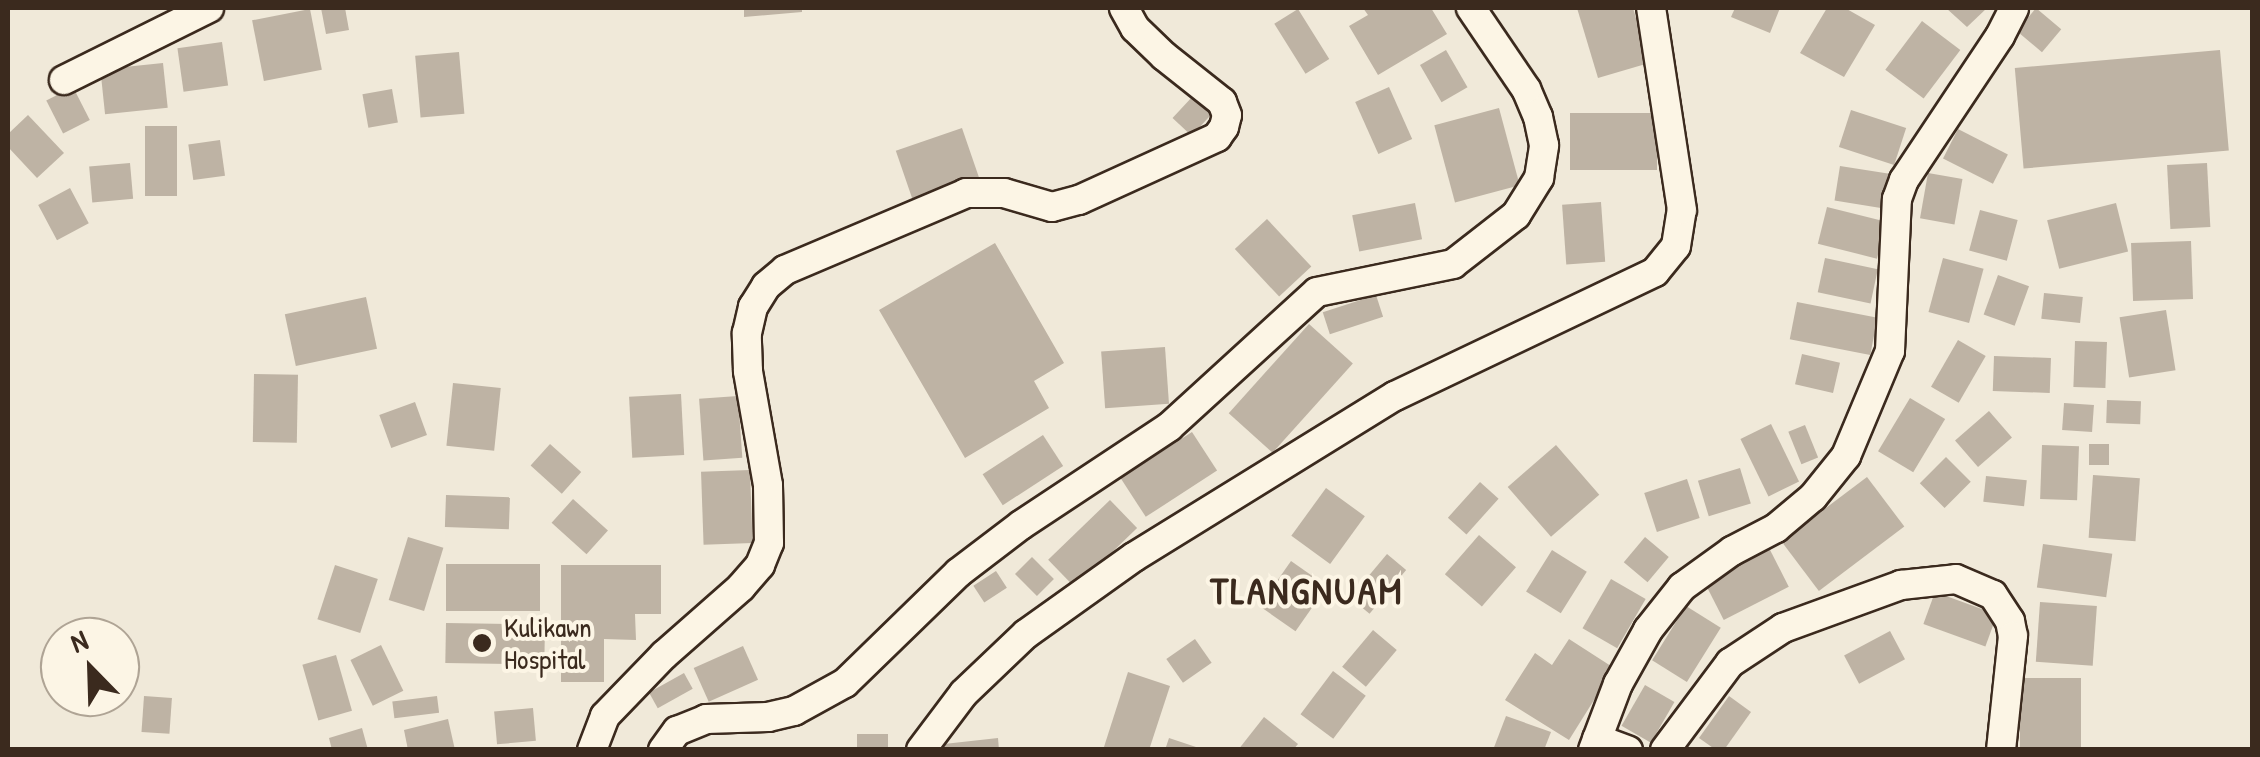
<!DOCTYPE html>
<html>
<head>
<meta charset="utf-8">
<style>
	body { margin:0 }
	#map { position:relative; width:2260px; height:757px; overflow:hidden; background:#f0e9d9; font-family:"Patrick Hand",sans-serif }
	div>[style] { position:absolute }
	.building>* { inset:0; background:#beb3a4; transform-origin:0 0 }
	.roads { filter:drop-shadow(2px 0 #3b2a1e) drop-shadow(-2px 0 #3b2a1e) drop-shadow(0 2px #3b2a1e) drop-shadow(0 -2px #3b2a1e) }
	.minor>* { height:28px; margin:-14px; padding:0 14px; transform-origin:14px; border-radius:14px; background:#fcf5e5 }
	.dots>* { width:28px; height:28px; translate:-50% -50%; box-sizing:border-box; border:5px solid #fcf5e5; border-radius:50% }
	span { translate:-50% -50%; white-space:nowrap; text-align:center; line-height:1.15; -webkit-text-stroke:8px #fcf5e5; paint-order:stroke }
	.poi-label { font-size:28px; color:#3b2a1e }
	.left { translate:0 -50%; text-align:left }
	.district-label { font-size:38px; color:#3b2a1e; font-weight:700; letter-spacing:2.5px }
	.frame { position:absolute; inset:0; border:10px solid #3b2a1e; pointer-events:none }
	.north { position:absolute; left:40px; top:617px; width:100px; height:100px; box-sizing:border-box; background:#fcf5e5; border:2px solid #afa495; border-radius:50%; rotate:337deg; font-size:28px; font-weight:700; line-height:40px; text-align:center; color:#3b2a1e }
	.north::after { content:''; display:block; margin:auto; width:35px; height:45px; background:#3b2a1e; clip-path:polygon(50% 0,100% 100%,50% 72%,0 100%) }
</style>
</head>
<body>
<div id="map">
	<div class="building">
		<div style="clip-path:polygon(321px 8px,345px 8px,349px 30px,326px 34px)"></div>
		<div style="clip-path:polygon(744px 8px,802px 8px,802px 12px,744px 17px)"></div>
		<div style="clip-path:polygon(1363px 8px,1431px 8px,1447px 34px,1378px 75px,1349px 26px,1368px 15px)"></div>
		<div style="clip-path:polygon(1577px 8px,1633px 8px,1649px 63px,1598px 78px)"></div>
		<div style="clip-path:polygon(1735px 8px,1780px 8px,1770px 33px,1731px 17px)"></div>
		<div style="clip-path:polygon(1827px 8px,1845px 8px,1875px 25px,1844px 77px,1800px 53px)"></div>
		<div style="clip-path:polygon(1946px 8px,1987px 8px,1967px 27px)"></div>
		<div style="left:2036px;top:8px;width:33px;height:30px;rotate:40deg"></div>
		<div style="left:310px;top:9px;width:62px;height:59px;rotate:79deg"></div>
		<div style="left:1298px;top:9px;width:59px;height:28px;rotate:58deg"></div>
		<div style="left:1922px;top:21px;width:48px;height:61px;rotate:37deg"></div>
		<div style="left:222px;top:42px;width:44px;height:45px;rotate:82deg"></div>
		<div style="left:1446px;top:50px;width:43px;height:30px;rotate:60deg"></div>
		<div style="left:2220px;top:50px;width:101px;height:206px;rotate:85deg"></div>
		<div style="left:459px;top:52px;width:62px;height:44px;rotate:85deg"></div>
		<div style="left:163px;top:63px;width:45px;height:63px;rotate:84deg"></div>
		<div style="left:73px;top:87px;width:37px;height:30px;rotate:63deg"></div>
		<div style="left:1389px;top:87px;width:57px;height:37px;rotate:66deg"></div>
		<div style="left:392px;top:89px;width:34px;height:30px;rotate:80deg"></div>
		<div style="left:1193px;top:96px;width:26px;height:30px;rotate:43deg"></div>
		<div style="left:1499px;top:108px;width:80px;height:67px;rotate:75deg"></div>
		<div style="left:1851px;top:110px;width:58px;height:39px;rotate:18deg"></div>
		<div style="left:1657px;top:113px;width:57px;height:87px;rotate:90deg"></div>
		<div style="clip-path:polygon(28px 115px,64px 153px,37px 178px,8px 147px,8px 134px)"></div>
		<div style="left:145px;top:126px;width:32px;height:70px"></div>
		<div style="left:962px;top:128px;width:52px;height:70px;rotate:71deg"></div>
		<div style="left:1958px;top:129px;width:56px;height:33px;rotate:27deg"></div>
		<div style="left:220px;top:140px;width:36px;height:32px;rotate:82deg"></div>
		<div style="left:130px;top:163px;width:36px;height:41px;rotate:85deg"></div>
		<div style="left:2207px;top:163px;width:64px;height:40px;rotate:87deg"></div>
		<div style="left:1840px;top:166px;width:50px;height:35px;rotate:9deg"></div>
		<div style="left:1928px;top:173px;width:35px;height:46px;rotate:10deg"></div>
		<div style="left:70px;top:188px;width:40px;height:36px;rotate:62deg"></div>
		<div style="left:1601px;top:202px;width:60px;height:39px;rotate:86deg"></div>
		<div style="left:1415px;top:203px;width:37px;height:64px;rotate:79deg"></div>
		<div style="left:2116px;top:203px;width:50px;height:71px;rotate:76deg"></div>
		<div style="left:1827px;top:207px;width:61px;height:38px;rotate:14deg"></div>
		<div style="left:1980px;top:210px;width:39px;height:42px;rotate:15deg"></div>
		<div style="left:1267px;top:219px;width:65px;height:44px;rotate:47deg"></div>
		<div style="left:2191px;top:241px;width:58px;height:60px;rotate:88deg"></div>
		<div style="clip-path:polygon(995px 243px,1064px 363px,1034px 381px,1049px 408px,965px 458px,879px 310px)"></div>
		<div style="left:1825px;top:258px;width:54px;height:35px;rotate:12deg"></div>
		<div style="left:1943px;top:258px;width:42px;height:56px;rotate:15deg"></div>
		<div style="left:1998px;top:275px;width:33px;height:42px;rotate:20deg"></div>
		<div style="left:2044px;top:293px;width:39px;height:26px;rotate:6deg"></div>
		<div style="left:1376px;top:295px;width:23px;height:56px;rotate:72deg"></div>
		<div style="left:366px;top:297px;width:53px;height:83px;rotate:78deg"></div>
		<div style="left:1797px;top:302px;width:82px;height:38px;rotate:11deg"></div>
		<div style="left:2166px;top:310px;width:61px;height:47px;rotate:81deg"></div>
		<div style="left:1309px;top:324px;width:59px;height:120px;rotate:42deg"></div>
		<div style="left:1958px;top:340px;width:32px;height:54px;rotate:30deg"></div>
		<div style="left:2075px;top:341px;width:32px;height:46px;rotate:2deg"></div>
		<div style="left:1165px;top:347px;width:57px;height:64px;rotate:86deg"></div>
		<div style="left:1802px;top:354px;width:39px;height:31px;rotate:13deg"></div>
		<div style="left:1994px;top:356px;width:57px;height:35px;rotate:2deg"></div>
		<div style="left:254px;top:374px;width:44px;height:68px;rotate:1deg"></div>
		<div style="left:453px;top:383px;width:48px;height:63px;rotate:6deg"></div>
		<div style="left:681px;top:394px;width:61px;height:52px;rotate:87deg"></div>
		<div style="left:738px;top:396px;width:62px;height:39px;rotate:86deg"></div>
		<div style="left:1910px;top:398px;width:41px;height:62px;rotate:31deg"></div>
		<div style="left:2107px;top:400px;width:34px;height:23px;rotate:2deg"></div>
		<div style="left:415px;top:402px;width:35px;height:38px;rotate:70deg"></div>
		<div style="left:2064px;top:403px;width:30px;height:27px;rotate:4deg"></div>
		<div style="left:1989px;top:411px;width:35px;height:45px;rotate:49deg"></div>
		<div style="left:1771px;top:424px;width:64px;height:34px;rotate:64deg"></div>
		<div style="left:1805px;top:425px;width:35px;height:18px;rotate:68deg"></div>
		<div style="left:1192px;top:432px;width:46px;height:85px;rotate:57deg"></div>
		<div style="left:1043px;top:435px;width:37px;height:72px;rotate:57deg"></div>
		<div style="left:550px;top:444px;width:42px;height:29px;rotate:42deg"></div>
		<div style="left:2089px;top:444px;width:20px;height:21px"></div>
		<div style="left:1556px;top:445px;width:66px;height:64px;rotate:49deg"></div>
		<div style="left:2042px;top:445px;width:37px;height:54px;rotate:2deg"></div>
		<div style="left:1946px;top:457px;width:35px;height:37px;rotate:45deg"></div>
		<div style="left:1740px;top:468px;width:37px;height:44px;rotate:73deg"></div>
		<div style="left:750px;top:470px;width:73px;height:49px;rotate:88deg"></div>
		<div style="left:2093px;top:475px;width:47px;height:63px;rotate:4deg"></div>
		<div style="left:1986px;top:476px;width:41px;height:26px;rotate:6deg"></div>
		<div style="left:1867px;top:477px;width:62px;height:107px;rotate:53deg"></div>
		<div style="left:1687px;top:479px;width:41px;height:45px;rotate:72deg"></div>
		<div style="left:1480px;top:482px;width:25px;height:48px;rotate:42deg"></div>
		<div style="left:1326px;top:488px;width:48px;height:59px;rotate:36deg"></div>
		<div style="left:446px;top:495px;width:64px;height:32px;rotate:2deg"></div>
		<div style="left:573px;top:499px;width:47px;height:32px;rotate:42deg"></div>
		<div style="left:1110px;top:500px;width:39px;height:86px;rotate:46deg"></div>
		<div style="left:1479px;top:535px;width:49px;height:52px;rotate:41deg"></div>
		<div style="left:408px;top:537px;width:37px;height:66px;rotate:17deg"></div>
		<div style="left:1645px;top:537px;width:31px;height:33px;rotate:40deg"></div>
		<div style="left:1767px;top:544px;width:48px;height:73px;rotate:63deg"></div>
		<div style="left:2043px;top:544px;width:70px;height:44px;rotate:8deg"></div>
		<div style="left:1552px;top:550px;width:41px;height:49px;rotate:32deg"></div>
		<div style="left:1387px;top:554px;width:25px;height:57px;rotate:40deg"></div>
		<div style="left:1032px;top:557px;width:31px;height:24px;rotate:45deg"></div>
		<div style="left:1291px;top:561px;width:44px;height:55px;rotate:35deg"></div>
		<div style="left:446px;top:564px;width:94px;height:47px"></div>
		<div style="left:335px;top:565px;width:45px;height:57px;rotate:18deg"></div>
		<div style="clip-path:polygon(561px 565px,661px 565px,661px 614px,635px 614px,636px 640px,604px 639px,604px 682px,561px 682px)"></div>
		<div style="left:996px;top:571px;width:20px;height:27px;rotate:57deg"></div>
		<div style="left:1611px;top:579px;width:40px;height:57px;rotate:30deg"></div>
		<div style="left:1935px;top:592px;width:66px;height:34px;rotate:20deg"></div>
		<div style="left:2040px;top:602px;width:57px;height:60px;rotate:4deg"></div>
		<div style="left:1686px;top:606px;width:41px;height:64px;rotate:32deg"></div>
		<div style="left:446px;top:623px;width:99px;height:40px;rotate:1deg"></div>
		<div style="left:1373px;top:630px;width:31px;height:48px;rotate:40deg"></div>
		<div style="left:1890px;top:631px;width:32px;height:52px;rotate:62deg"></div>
		<div style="left:1195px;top:639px;width:29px;height:35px;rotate:55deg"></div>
		<div style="clip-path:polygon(1569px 639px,1614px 668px,1569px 740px,1505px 700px,1535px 653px,1552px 665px)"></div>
		<div style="left:381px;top:645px;width:51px;height:34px;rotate:64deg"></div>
		<div style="left:743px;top:646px;width:37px;height:54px;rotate:66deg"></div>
		<div style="left:336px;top:655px;width:58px;height:35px;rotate:74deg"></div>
		<div style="left:1333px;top:671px;width:41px;height:54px;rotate:37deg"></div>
		<div style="clip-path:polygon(1128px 672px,1170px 686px,1149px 750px,1103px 750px)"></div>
		<div style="left:684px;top:673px;width:18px;height:40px;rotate:61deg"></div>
		<div style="left:2020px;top:678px;width:61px;height:69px"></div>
		<div style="left:1645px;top:685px;width:34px;height:47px;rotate:30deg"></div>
		<div style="left:144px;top:696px;width:28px;height:36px;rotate:4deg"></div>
		<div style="left:437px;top:696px;width:17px;height:45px;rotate:83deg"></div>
		<div style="clip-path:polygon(1729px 696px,1751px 712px,1724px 750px,1716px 750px,1699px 738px)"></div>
		<div style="left:533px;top:708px;width:33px;height:39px;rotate:85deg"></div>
		<div style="clip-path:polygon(1506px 716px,1551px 732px,1544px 750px,1493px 750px)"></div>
		<div style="clip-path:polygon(1264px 717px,1298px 744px,1293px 750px,1238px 750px)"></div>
		<div style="clip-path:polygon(448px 719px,455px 750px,408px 750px,404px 730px)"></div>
		<div style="clip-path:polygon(362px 728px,368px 750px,332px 750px,329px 738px)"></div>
		<div style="left:857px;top:734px;width:31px;height:16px"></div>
		<div style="clip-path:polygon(998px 738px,999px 750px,945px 750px,944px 744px)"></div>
		<div style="clip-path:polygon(1169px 738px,1202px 749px,1201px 750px,1165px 750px)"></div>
	</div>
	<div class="roads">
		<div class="minor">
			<div style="left:64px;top:80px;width:162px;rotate:-26.4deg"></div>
			<div style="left:1597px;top:739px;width:33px;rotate:20deg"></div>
			<div style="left:592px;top:750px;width:36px;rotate:-69deg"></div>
			<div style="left:605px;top:716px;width:85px;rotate:-46deg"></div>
			<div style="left:664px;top:655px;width:103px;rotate:-41.4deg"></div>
			<div style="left:741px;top:587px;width:29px;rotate:-49deg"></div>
			<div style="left:760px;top:565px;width:24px;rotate:-68deg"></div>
			<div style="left:769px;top:543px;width:58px;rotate:-91deg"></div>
			<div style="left:768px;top:485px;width:116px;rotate:-100deg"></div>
			<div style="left:748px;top:371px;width:38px;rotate:-92deg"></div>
			<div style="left:747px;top:333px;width:27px;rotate:-77deg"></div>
			<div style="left:753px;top:307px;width:25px;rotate:-58deg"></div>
			<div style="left:766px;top:286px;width:25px;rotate:-40deg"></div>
			<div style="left:785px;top:270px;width:197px;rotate:-23deg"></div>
			<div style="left:966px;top:193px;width:38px"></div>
			<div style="left:1004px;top:193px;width:50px;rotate:16.3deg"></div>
			<div style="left:1052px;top:207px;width:28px;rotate:-15deg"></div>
			<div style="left:1079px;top:200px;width:152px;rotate:-24.5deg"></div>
			<div style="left:1217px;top:137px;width:12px;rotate:-55deg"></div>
			<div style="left:1224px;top:127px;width:12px;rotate:-76deg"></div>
			<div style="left:1227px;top:115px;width:14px;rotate:-111deg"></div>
			<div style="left:1222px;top:102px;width:74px;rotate:-141.6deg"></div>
			<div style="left:1164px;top:56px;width:40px;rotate:-136deg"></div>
			<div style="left:1135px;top:28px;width:23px;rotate:-119deg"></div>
			<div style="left:663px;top:750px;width:24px;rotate:-54deg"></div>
			<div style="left:677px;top:731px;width:31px;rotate:-22deg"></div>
			<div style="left:706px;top:719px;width:62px;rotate:-1.8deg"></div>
			<div style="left:768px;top:717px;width:27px;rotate:-13deg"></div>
			<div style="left:794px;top:711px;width:58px;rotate:-28.8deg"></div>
			<div style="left:845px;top:683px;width:158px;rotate:-44.2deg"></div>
			<div style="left:958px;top:573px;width:79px;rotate:-37.3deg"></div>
			<div style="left:1021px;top:525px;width:178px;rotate:-33.5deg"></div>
			<div style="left:1169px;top:427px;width:200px;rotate:-42.4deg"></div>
			<div style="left:1317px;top:292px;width:139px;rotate:-11.6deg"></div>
			<div style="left:1453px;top:264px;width:80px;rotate:-37.9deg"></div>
			<div style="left:1516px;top:215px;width:44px;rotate:-58.1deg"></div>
			<div style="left:1539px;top:178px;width:33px;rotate:-81deg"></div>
			<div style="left:1544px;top:145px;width:29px;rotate:-102deg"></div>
			<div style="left:1538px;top:117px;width:30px;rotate:-113deg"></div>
			<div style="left:1526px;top:89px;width:98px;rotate:-124.2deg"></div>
			<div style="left:921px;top:750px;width:71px;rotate:-53deg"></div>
			<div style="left:964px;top:693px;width:86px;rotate:-43.6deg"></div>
			<div style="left:1026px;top:634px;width:133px;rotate:-35.5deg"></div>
			<div style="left:1134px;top:557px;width:307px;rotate:-31.7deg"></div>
			<div style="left:1395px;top:396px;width:288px;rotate:-25.5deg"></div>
			<div style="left:1655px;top:272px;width:33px;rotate:-51deg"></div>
			<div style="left:1676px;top:246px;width:36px;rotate:-81deg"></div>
			<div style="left:1682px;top:210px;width:204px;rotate:-98.7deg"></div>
			<div style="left:1593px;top:750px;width:71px;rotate:-69.3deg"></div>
			<div style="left:1618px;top:684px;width:62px;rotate:-60.9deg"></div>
			<div style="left:1648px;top:630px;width:55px;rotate:-51.7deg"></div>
			<div style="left:1682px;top:587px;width:62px;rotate:-35.8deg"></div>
			<div style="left:1732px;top:551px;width:50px;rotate:-27.6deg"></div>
			<div style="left:1776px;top:528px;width:48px;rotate:-40deg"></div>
			<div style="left:1813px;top:497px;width:53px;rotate:-51.2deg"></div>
			<div style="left:1846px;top:456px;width:114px;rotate:-67.3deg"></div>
			<div style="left:1890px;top:351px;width:152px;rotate:-87.4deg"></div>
			<div style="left:1897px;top:199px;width:20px;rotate:-70deg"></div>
			<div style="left:1904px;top:180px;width:173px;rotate:-56.3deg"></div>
			<div style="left:2000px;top:36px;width:31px;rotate:-63deg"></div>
			<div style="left:1665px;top:750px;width:109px;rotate:-53.2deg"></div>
			<div style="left:1730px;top:663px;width:64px;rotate:-33.4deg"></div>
			<div style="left:1783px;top:628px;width:126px;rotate:-20deg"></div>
			<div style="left:1901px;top:585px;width:55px;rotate:-6.2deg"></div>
			<div style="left:1956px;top:579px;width:40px;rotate:23.4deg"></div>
			<div style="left:1993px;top:595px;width:31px;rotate:57deg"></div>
			<div style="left:2010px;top:621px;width:15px;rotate:79deg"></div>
			<div style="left:2013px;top:636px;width:115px;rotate:96deg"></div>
		</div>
	</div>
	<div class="dots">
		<div style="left:482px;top:643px;background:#3b2a1e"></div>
	</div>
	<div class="poi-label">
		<span class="left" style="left:504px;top:643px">Kulikawn<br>Hospital</span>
	</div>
	<div class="district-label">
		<span style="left:1307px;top:591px">TLANGNUAM</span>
	</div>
	<div class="frame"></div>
	<div class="north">N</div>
</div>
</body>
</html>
